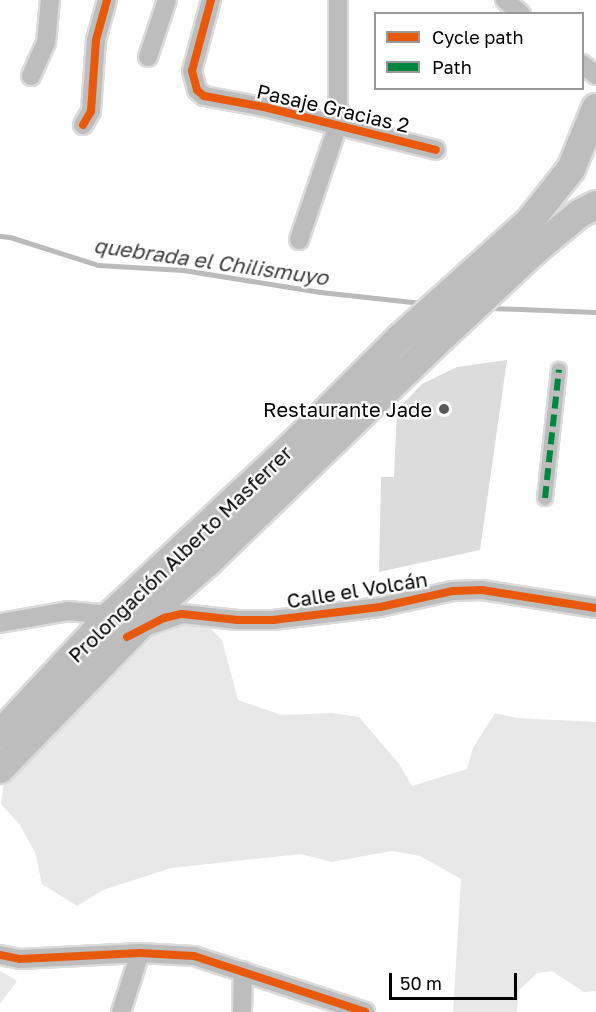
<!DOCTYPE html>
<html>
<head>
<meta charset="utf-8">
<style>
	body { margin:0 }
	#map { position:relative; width:596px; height:1012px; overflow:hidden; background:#fff; font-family:"Golos Text",sans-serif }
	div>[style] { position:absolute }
	.green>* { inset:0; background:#e8e8e8 }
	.stream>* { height:5px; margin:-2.5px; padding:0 2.5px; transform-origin:2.5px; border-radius:2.5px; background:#bababa }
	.building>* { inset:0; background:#dcdcdc }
	.roads { filter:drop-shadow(2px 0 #dbdbdb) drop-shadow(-2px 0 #dbdbdb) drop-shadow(0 2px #dbdbdb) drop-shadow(0 -2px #dbdbdb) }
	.pedestrian>* { height:14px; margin:-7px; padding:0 7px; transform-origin:7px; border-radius:7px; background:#bdbdbd }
	.minor>* { height:18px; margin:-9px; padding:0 9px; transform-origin:9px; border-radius:9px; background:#bdbdbd }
	.primary>* { height:28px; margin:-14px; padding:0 14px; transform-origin:14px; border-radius:14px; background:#bdbdbd }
	.quiet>* { height:6px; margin-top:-3px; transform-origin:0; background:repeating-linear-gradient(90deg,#00873e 0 12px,transparent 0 18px) }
	.cycleway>* { height:8px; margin:-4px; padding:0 4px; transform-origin:4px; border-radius:4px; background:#e8590c }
	.dots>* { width:16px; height:16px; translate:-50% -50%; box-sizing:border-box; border:3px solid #fff; border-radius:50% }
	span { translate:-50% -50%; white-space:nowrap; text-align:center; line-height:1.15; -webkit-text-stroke:4.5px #fff; paint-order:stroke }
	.street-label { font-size:20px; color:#000 }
	.poi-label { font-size:20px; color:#000 }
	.right { translate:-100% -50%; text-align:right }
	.water-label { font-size:21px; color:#3e3e3e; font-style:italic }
	.legend { position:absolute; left:374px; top:12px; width:210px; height:78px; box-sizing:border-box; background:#fff; border:2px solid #999; margin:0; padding:8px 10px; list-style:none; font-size:18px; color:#000 }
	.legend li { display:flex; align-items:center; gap:12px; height:30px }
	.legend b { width:30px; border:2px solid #999 }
	.scale { position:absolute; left:389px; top:973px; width:128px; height:27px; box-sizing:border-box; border:3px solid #000; border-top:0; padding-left:8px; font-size:18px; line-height:21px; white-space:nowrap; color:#000; -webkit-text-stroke:4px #fff; paint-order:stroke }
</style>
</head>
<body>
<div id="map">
	<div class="green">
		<div style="clip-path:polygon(164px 626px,208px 626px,222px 640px,238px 700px,281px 715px,332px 713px,359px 717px,399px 764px,412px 786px,467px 769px,473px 748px,495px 713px,516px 718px,596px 722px,596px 991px,584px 992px,552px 971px,537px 973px,519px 990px,517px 1012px,453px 1012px,461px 879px,420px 856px,392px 851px,332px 862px,301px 854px,171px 868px,103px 890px,77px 906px,42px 884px,35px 852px,20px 825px,1px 804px,3px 787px)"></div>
		<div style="clip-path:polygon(0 971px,17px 981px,0 1004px)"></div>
	</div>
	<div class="stream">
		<div style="left:0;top:236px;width:10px;rotate:6deg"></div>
		<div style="left:10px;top:237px;width:92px;rotate:17.7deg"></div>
		<div style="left:98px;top:265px;width:85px;rotate:3.4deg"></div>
		<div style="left:183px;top:270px;width:139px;rotate:9.1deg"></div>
		<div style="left:320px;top:292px;width:102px;rotate:6.2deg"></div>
		<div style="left:492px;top:308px;width:104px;rotate:2.2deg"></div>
	</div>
	<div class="building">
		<div style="clip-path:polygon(507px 360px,480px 550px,379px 572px,381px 477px,394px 477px,397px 410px,422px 384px,457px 367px)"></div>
	</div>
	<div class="roads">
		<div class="pedestrian">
			<div style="left:545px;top:498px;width:129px;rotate:-83.8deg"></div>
		</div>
		<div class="minor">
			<div style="left:211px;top:0;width:73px;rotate:105deg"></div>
			<div style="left:192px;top:71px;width:20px;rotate:75deg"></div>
			<div style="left:197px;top:90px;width:9px;rotate:41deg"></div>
			<div style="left:204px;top:96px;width:61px;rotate:10.4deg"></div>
			<div style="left:264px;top:107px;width:177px;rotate:14deg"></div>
			<div style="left:505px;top:0;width:21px;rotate:41deg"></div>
			<div style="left:148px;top:57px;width:60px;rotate:-71.6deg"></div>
			<div style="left:582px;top:64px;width:18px;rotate:38deg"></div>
			<div style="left:31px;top:76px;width:36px;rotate:-66deg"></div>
			<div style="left:46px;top:43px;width:43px;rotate:-84.7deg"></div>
			<div style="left:83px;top:125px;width:16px;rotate:-60deg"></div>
			<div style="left:91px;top:111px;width:71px;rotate:-86deg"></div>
			<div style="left:96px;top:40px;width:41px;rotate:-74.6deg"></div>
			<div style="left:299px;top:240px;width:121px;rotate:-71.3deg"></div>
			<div style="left:338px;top:125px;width:125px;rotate:-90deg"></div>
			<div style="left:0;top:623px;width:69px;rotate:-10deg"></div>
			<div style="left:68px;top:611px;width:43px;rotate:5.3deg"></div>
			<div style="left:148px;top:626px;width:36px;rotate:-19deg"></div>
			<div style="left:182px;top:614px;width:56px;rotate:6.1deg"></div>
			<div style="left:238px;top:620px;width:35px"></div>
			<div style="left:273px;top:620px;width:108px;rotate:-6.9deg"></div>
			<div style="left:380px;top:607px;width:75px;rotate:-12.4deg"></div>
			<div style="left:453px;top:591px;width:29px;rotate:-2deg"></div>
			<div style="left:482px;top:590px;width:115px;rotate:9deg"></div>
			<div style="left:0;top:955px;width:20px;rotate:11deg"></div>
			<div style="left:20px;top:959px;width:120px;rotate:-2.9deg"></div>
			<div style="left:140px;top:953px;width:54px;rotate:3.2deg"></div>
			<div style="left:194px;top:956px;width:180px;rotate:18.1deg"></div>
			<div style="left:121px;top:1012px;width:62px;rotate:-72.1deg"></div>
			<div style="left:242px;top:1012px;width:41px;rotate:-88.6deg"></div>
		</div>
		<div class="primary">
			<div style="left:0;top:734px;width:163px;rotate:-47deg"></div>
			<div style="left:111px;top:615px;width:245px;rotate:-43deg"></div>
			<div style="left:290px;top:448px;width:156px;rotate:-45deg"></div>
			<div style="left:400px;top:338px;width:173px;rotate:-42deg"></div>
			<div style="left:529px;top:222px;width:68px;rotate:-51.6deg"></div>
			<div style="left:571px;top:169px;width:66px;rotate:-67.7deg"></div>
			<div style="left:0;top:769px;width:242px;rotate:-45.7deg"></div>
			<div style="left:169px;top:596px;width:52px;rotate:-41.1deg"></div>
			<div style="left:208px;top:562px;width:325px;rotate:-43.9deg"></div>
			<div style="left:442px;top:337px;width:125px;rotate:-43deg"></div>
			<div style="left:533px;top:252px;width:60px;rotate:-39.6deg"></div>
			<div style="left:579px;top:214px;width:19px;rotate:-28deg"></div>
		</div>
	</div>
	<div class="quiet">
		<div style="left:545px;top:498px;width:129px;rotate:-83.8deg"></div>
	</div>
	<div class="cycleway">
		<div style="left:211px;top:0;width:73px;rotate:105deg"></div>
		<div style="left:192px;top:71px;width:20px;rotate:75deg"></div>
		<div style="left:197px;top:90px;width:9px;rotate:41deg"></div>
		<div style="left:204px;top:96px;width:61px;rotate:10.4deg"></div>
		<div style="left:264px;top:107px;width:177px;rotate:14deg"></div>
		<div style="left:83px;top:125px;width:16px;rotate:-60deg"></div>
		<div style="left:91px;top:111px;width:71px;rotate:-86deg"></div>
		<div style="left:96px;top:40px;width:41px;rotate:-74.6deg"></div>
		<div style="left:127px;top:637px;width:42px;rotate:-27.2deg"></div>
		<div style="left:164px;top:618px;width:18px;rotate:-13deg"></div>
		<div style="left:182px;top:614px;width:56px;rotate:6.1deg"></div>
		<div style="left:238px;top:620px;width:35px"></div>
		<div style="left:273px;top:620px;width:108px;rotate:-6.9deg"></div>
		<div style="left:380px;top:607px;width:75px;rotate:-12.4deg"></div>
		<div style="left:453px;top:591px;width:29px;rotate:-2deg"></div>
		<div style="left:482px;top:590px;width:115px;rotate:9deg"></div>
		<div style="left:0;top:955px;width:20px;rotate:11deg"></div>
		<div style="left:20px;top:959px;width:120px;rotate:-2.9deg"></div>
		<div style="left:140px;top:953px;width:54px;rotate:3.2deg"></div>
		<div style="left:194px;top:956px;width:180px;rotate:18.1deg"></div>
	</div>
	<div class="dots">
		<div style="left:444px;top:409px;background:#595959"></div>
	</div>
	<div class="street-label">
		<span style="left:333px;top:108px;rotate:13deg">Pasaje Gracias 2</span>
		<span style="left:180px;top:554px;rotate:-44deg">Prolongación Alberto Masferrer</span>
		<span style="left:357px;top:590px;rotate:-9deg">Calle el Volcán</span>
	</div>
	<div class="poi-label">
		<span class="right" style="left:432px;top:409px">Restaurante Jade</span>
	</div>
	<div class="water-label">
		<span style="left:211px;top:261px;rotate:8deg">quebrada el Chilismuyo</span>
	</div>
	<ul class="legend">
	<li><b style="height:8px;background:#e8590c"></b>Cycle path</li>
	<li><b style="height:8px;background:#00873e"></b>Path</li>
	</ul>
	<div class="scale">50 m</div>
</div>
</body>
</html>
